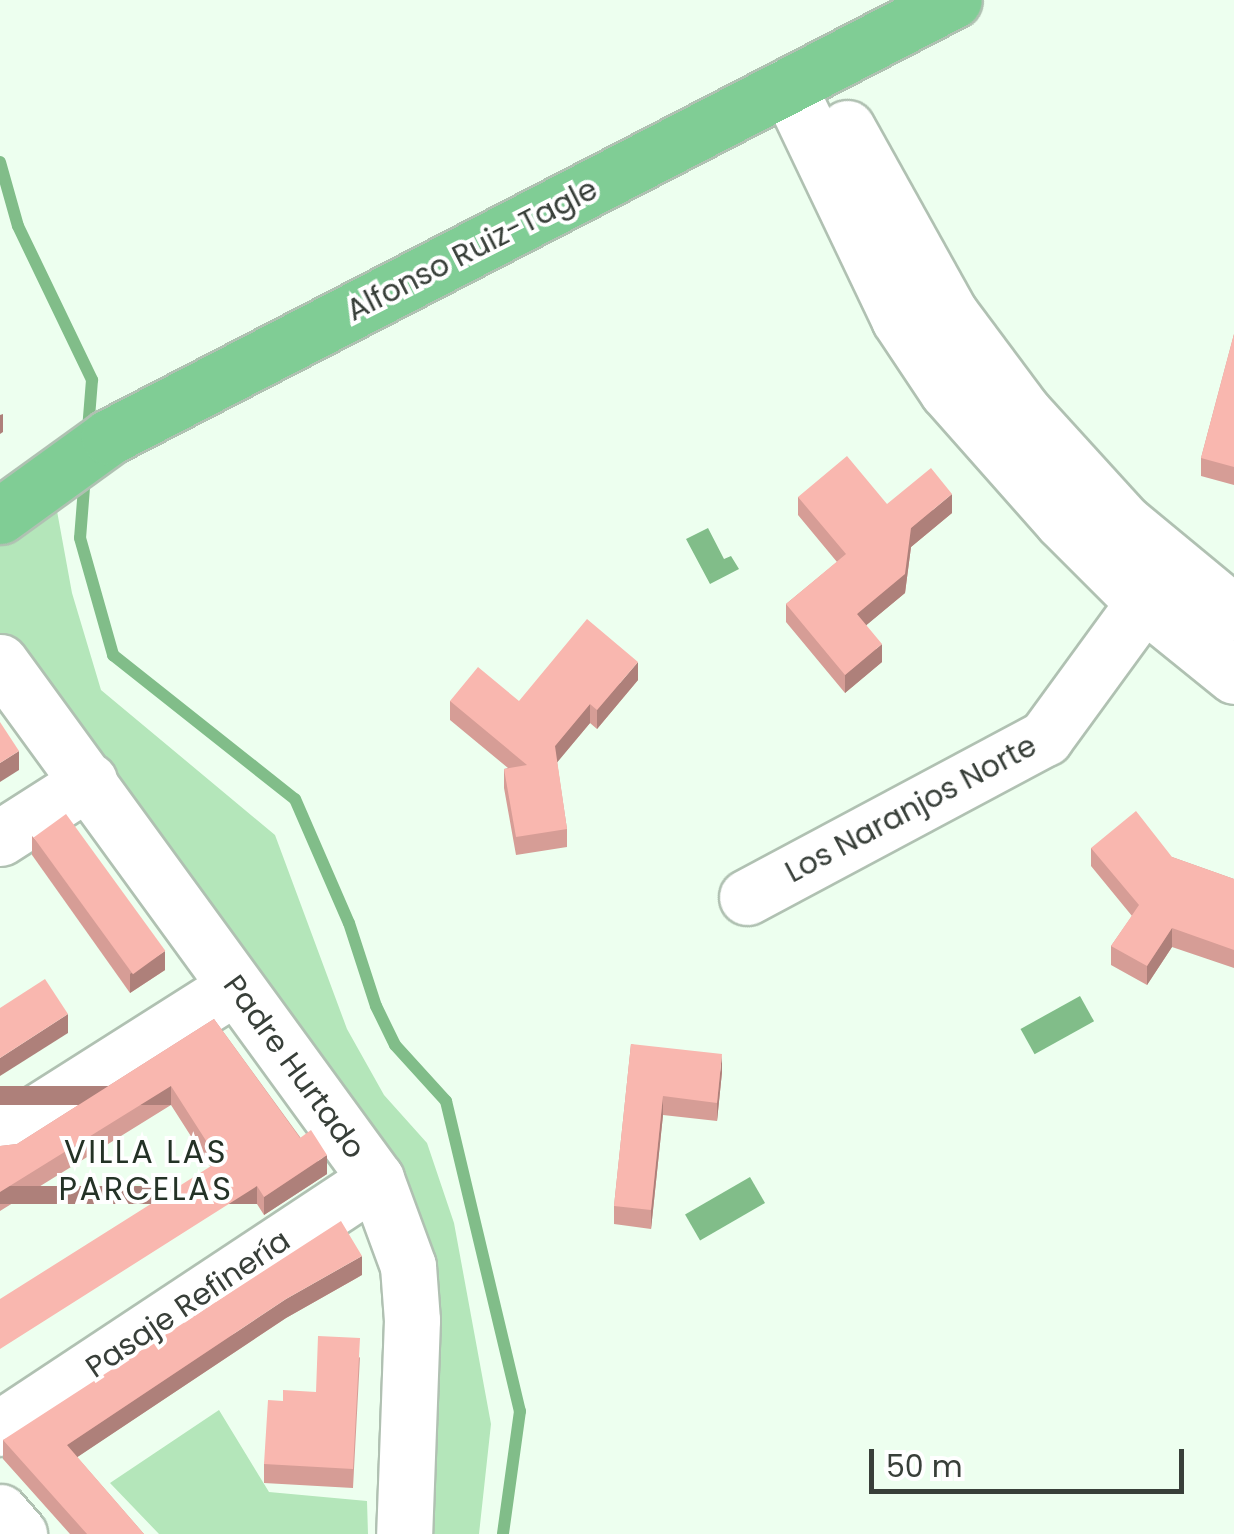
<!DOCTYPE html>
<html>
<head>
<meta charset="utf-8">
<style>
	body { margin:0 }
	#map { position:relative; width:1234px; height:1534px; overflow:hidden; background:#edffef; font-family:Poppins,sans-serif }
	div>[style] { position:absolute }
	.green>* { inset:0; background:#b4e6ba }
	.water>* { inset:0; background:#81bd89; transform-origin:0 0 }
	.stream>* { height:12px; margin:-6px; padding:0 6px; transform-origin:6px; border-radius:6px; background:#81bd89 }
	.roads { filter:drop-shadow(2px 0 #b0c1b2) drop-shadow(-2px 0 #b0c1b2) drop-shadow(0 2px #b0c1b2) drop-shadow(0 -2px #b0c1b2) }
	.minor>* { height:55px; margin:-27.5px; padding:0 27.5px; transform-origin:27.5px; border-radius:27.5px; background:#fff }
	.major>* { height:55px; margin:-27.5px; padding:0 27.5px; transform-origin:27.5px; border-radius:27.5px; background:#80cd95 }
	.wall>* { inset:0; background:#d69d96 }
	.shaded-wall>* { inset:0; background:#ae807a; transform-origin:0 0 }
	.building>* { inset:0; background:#f9b7af; transform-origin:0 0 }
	span { translate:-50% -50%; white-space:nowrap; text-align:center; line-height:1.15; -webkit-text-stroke:8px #fff; paint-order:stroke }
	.street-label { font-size:30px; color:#383f39 }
	.neighbourhood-label { font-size:32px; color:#243226; letter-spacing:2.5px }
	.scale { position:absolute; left:869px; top:1449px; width:315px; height:45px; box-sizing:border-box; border:5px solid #383f39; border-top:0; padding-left:12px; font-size:30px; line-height:35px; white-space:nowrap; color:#383f39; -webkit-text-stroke:8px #fff; paint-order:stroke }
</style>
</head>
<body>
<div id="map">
	<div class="green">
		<div style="clip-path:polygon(55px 500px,72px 593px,101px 690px,275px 835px,347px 1029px,384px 1095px,427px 1143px,454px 1223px,491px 1424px,479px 1534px,420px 1534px,427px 1269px,0 643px,0 542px)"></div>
		<div style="clip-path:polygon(219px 1410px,269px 1492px,367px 1501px,368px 1534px,159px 1534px,110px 1483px)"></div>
	</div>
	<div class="water">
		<div style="clip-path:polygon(708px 528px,724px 559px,731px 556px,739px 569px,710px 584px,686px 539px)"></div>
		<div style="left:1080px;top:996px;width:29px;height:68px;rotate:61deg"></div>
		<div style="left:750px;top:1177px;width:30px;height:75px;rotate:60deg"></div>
	</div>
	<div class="stream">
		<div style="left:0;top:162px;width:66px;rotate:74.3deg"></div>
		<div style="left:18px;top:226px;width:171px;rotate:64.3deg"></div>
		<div style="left:92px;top:380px;width:50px;rotate:94.6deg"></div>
		<div style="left:85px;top:475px;width:63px;rotate:94.5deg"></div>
		<div style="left:80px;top:538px;width:122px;rotate:74.2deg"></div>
		<div style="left:113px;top:655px;width:232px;rotate:38.4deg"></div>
		<div style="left:295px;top:799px;width:135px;rotate:66.5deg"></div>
		<div style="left:349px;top:923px;width:87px;rotate:72deg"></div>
		<div style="left:376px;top:1006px;width:43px;rotate:64deg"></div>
		<div style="left:395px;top:1045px;width:76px;rotate:47.7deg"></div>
		<div style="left:446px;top:1101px;width:319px;rotate:76.6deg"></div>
		<div style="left:520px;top:1411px;width:124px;rotate:97.9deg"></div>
	</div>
	<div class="roads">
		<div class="minor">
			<div style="left:788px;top:86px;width:258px;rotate:64.5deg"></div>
			<div style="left:899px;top:319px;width:87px;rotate:56.3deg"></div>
			<div style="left:947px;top:391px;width:174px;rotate:48.5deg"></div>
			<div style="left:1062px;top:521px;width:116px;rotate:45deg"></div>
			<div style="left:1144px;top:603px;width:116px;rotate:39deg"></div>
			<div style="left:847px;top:128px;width:212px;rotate:60.9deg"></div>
			<div style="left:950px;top:313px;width:122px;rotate:53.3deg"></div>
			<div style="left:1023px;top:411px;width:150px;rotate:47.7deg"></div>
			<div style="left:1124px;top:522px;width:143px;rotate:39.6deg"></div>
			<div style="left:0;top:662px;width:639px;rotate:53.97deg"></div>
			<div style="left:376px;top:1179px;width:93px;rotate:69.8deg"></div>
			<div style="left:408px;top:1266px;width:54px;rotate:85.8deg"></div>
			<div style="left:412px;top:1320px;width:214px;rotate:92.1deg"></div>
			<div style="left:0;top:838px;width:106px;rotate:-32.6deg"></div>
			<div style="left:747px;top:897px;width:338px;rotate:-28.1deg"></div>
			<div style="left:1045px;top:738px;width:202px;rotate:-53.9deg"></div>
			<div style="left:0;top:1136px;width:278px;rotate:-32.4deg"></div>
			<div style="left:0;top:1428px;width:451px;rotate:-33.5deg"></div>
			<div style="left:0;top:1512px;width:29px;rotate:49deg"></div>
		</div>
		<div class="major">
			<div style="left:0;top:516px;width:135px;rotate:-35.9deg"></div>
			<div style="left:109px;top:437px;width:951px;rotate:-27.35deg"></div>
		</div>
	</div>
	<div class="wall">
		<div style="clip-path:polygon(1234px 334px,1234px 485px,1201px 476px,1201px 458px)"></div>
		<div style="clip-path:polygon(798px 497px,887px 504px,952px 513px,911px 547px,905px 593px,866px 625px,882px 662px,845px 693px,786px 622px,786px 604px,837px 562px,798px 515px)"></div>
		<div style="clip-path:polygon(638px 680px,597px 729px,590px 723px,557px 762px,567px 829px,567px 847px,516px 855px,504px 788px,504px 769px,508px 768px,450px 720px,450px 701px,519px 701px)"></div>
		<div style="clip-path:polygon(32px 836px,165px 970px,130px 993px,32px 855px)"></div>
		<div style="clip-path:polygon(1091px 848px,1172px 857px,1234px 879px,1234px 968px,1172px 947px,1147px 985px,1111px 965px,1111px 946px,1132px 916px,1091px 866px)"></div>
		<div style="clip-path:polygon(214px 1019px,327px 1174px,264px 1215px,257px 1204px,210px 1166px,171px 1105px,0 1211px,0 1146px,17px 1144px)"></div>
		<div style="clip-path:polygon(631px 1044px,722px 1072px,717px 1121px,663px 1115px,651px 1229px,614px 1224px,614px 1206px)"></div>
		<div style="clip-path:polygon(362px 1275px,286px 1318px,77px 1457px,144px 1534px,70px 1534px,3px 1459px,3px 1440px)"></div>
		<div style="clip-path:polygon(360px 1357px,353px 1488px,264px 1483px,264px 1464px,283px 1401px,316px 1392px)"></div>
	</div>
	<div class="shaded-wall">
		<div style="clip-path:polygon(3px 414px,3px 432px,0 434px,0 415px)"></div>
		<div style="clip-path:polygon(952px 494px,952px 513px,911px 547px,905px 593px,857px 633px,857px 614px,911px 528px)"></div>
		<div style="clip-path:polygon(882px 644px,882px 662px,845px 693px,845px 675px)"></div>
		<div style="clip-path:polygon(638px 662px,638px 680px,597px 729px,597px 710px)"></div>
		<div style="clip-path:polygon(590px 704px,590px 723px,555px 765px,555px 746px)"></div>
		<div style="clip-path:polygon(19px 751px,19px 770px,0 782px,0 763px)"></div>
		<div style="clip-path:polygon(1172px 928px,1172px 947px,1147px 985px,1147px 966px)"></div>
		<div style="clip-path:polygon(165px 951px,165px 970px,130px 993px,130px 974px)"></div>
		<div style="clip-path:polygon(68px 1014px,68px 1033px,0 1076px,0 1058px)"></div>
		<div style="clip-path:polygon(722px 1054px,722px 1072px,717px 1121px,717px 1103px)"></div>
		<div style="left:171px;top:1086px;width:19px;height:201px;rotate:90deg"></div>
		<div style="clip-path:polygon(663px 1096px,663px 1115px,651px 1229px,651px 1210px)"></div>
		<div style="clip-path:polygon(327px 1155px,327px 1174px,264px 1215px,264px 1197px)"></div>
		<div style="left:257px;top:1186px;width:18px;height:304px;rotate:90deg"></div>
		<div style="clip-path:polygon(362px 1256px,362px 1275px,286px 1318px,67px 1464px,67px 1445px,286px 1299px)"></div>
	</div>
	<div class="building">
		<div style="clip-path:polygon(1234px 334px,1234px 467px,1201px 458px)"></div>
		<div style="clip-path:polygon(847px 456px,887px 504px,931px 468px,952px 494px,911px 528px,905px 574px,857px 614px,882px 644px,845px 675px,786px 604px,846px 554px,798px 497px)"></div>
		<div style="clip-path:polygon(587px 619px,638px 662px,597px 710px,590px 704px,555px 746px,567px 829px,516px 837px,504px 769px,527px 765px,450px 701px,478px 667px,519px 701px)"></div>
		<div style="clip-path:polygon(0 722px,19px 751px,0 763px)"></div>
		<div style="clip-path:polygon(1136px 811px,1172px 857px,1234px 879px,1234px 950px,1172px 928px,1147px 966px,1111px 946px,1139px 905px,1091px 848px)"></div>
		<div style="left:66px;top:814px;width:169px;height:40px;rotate:54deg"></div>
		<div style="clip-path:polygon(45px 979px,68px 1014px,0 1058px,0 1008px)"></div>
		<div style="clip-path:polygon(214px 1019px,300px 1138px,311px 1130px,327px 1155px,264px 1197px,257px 1186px,0 1349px,0 1299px,219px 1161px,171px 1086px,0 1192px,0 1146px,17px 1144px)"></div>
		<div style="clip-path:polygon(631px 1044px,722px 1054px,717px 1103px,663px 1096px,651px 1210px,614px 1206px)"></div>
		<div style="clip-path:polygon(341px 1221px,362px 1256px,286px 1299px,67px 1445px,144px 1534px,87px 1534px,3px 1440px)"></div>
		<div style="clip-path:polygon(318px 1336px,360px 1338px,353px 1469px,264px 1464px,268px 1400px,283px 1401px,283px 1390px,316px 1392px)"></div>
	</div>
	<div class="street-label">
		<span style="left:472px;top:250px;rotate:-27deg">Alfonso Ruiz-Tagle</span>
		<span style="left:911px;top:809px;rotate:-28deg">Los Naranjos Norte</span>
		<span style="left:294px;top:1067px;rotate:54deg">Padre Hurtado</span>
		<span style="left:188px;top:1304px;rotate:-34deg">Pasaje Refinería</span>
	</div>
	<div class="neighbourhood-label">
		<span style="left:146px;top:1171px">VILLA LAS<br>PARCELAS</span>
	</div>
	<div class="scale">50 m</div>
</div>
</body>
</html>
